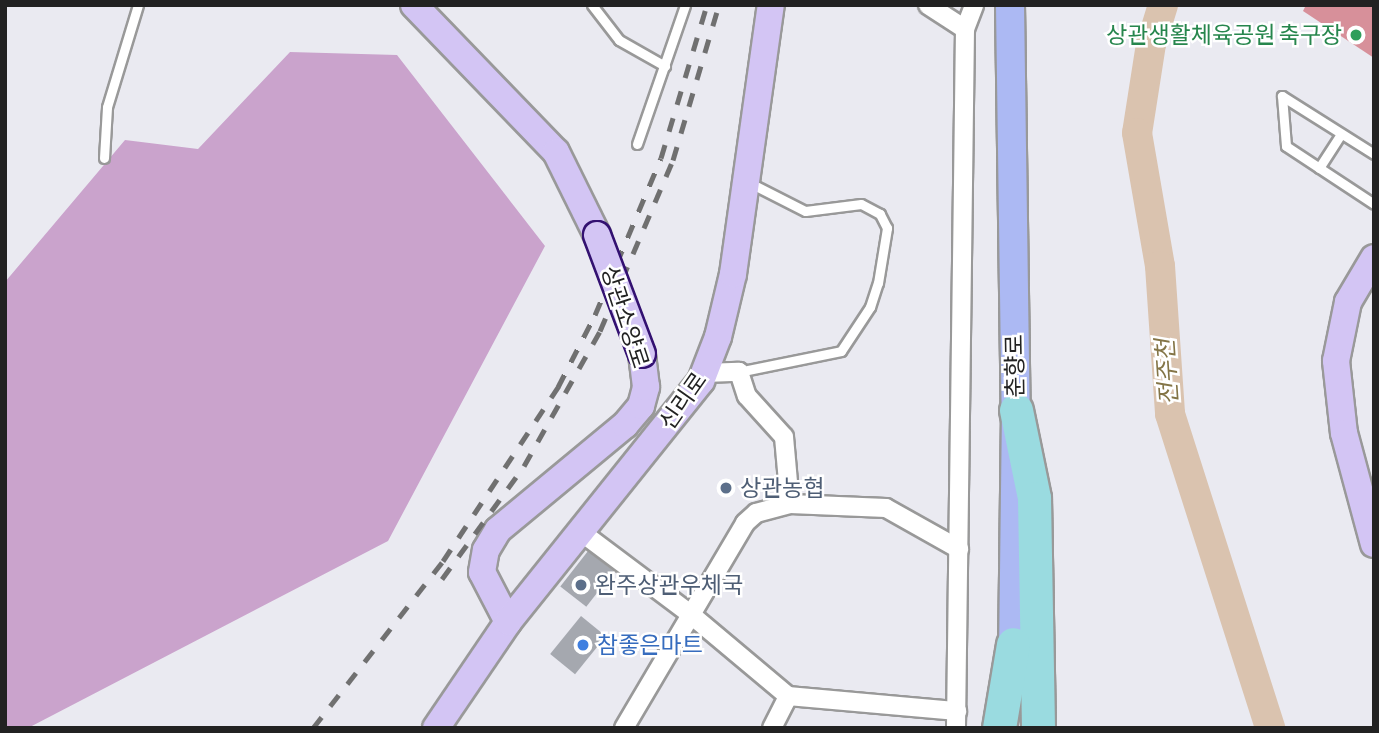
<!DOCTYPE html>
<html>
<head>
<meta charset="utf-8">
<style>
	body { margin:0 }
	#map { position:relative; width:1379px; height:733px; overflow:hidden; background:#eaeaf1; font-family:"Asap Condensed","Noto Sans KR",sans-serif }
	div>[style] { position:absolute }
	.forest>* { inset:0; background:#caa3cc }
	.pitch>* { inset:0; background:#d7909a }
	.river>* { height:30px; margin:-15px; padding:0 15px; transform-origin:15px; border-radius:15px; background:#dac3af }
	.building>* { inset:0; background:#a5a8af; transform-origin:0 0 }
	.roads { filter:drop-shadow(2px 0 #999) drop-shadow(-2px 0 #999) drop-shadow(0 2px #999) drop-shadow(0 -2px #999) }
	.lane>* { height:9px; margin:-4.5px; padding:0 4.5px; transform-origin:4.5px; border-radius:4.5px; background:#fff }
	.street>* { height:18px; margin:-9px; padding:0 9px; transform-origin:9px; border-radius:9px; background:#fff }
	.secondary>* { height:26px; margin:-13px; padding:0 13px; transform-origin:13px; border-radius:13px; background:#d3c5f4 }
	.primary>* { height:28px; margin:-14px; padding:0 14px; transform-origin:14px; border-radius:14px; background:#acb9f3 }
	.highway>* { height:33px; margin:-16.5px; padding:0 16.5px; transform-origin:16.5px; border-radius:16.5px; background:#9adbe0 }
	.rail>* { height:5px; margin-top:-2.5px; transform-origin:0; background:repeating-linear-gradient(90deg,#707070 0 14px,transparent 0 28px) }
	.bridges { filter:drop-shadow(2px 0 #331171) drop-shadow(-2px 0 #331171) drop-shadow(0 2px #331171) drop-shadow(0 -2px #331171) }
	.secondary-bridge>* { height:26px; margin:-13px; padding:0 13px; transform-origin:13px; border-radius:13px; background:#d3c5f4 }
	.dots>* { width:19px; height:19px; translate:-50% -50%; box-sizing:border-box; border:4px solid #fff; border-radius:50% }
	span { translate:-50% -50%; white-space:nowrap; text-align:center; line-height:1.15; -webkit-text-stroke:5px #fff; paint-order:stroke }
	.leisure-label { font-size:23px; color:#27864d }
	.right { translate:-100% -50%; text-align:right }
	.street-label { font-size:23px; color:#222 }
	.service-label { font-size:23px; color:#4e5e75 }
	.left { translate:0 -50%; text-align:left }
	.shop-label { font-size:23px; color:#366cbe }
	.water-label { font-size:24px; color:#837446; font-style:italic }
	.frame { position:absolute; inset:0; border:7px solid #222; pointer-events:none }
</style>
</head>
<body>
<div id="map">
	<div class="forest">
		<div style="clip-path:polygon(290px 52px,397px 55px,545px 246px,388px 541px,28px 728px,5px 728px,5px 282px,125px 140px,198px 149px)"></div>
	</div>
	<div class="pitch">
		<div style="clip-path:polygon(1306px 5px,1374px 5px,1374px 58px,1303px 11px)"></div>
	</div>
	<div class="river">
		<div style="left:1163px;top:5px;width:41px;rotate:107.1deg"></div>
		<div style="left:1151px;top:44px;width:90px;rotate:98.9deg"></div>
		<div style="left:1137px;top:133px;width:135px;rotate:80.2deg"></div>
		<div style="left:1160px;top:266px;width:148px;rotate:86.1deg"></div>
		<div style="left:1170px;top:414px;width:330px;rotate:72.3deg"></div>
	</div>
	<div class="building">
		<div style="left:588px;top:551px;width:33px;height:45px;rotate:38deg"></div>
		<div style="left:581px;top:616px;width:32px;height:49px;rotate:39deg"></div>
	</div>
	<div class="roads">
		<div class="lane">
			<div style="left:592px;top:5px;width:44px;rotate:52.4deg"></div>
			<div style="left:619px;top:40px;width:53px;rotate:29.5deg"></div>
			<div style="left:637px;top:144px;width:147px;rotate:-70.9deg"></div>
			<div style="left:1374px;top:154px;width:109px;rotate:-147.8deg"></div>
			<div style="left:1282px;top:96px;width:50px;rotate:85.4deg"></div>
			<div style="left:1286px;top:146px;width:105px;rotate:33.4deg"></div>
			<div style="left:104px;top:158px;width:51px;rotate:-86.6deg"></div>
			<div style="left:107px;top:107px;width:107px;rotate:-73.1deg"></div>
			<div style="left:1319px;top:168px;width:40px;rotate:-57.1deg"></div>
			<div style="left:738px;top:372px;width:105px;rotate:-11.5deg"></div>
			<div style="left:841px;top:351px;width:53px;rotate:-56.6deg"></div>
			<div style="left:870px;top:307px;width:25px;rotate:-72deg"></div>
			<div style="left:878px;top:283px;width:56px;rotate:-80.7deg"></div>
			<div style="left:887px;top:228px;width:16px;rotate:-117deg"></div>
			<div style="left:880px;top:214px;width:21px;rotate:-152deg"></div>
			<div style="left:861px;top:204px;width:56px;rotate:172.9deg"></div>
			<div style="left:805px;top:211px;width:64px;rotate:-153deg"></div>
		</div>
		<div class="street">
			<div style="left:928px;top:5px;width:44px;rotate:33deg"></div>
			<div style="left:965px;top:29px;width:699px;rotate:90.74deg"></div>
			<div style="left:965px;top:29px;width:26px;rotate:-69deg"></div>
			<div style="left:704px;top:373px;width:35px;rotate:-2deg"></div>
			<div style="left:739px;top:372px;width:25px;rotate:72deg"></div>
			<div style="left:747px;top:396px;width:55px;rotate:47.9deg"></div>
			<div style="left:784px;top:437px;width:67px;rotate:84.9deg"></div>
			<div style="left:581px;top:532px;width:135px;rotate:36.9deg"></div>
			<div style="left:689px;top:613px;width:129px;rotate:40deg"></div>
			<div style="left:788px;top:696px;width:170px;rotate:5.1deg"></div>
			<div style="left:624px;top:728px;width:238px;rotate:-59.4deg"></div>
			<div style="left:745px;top:523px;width:15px;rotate:-42deg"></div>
			<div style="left:756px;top:513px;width:35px;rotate:-15deg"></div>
			<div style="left:790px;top:504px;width:96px;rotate:2.4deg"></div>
			<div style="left:886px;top:508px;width:84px;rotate:29.3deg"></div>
			<div style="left:772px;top:728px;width:36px;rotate:-63deg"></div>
		</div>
		<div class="secondary">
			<div style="left:414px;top:5px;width:204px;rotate:46deg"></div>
			<div style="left:556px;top:152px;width:93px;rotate:63.7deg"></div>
			<div style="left:1374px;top:258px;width:51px;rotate:120.6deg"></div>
			<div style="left:1348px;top:302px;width:60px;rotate:101.5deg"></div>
			<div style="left:1336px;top:361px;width:72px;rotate:83.7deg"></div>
			<div style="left:1344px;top:433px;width:115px;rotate:74.9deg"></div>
			<div style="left:508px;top:622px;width:56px;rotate:-117.5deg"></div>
			<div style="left:482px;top:572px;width:22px;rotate:-80deg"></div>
			<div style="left:486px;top:550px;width:23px;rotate:-59deg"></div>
			<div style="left:498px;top:530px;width:165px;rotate:-39.6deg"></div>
			<div style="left:625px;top:425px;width:25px;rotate:-50deg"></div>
			<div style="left:641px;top:406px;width:20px;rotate:-75deg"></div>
			<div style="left:646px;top:387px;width:33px;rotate:-97deg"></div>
			<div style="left:436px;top:728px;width:128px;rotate:-55.8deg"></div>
			<div style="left:508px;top:622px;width:309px;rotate:-51.3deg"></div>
			<div style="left:701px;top:381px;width:47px;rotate:-68.9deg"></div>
			<div style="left:718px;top:337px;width:65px;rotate:-76.6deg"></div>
			<div style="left:733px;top:274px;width:272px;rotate:-82deg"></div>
		</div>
		<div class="primary">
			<div style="left:1010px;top:5px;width:405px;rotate:89.2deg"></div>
			<div style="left:1016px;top:410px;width:254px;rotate:90.7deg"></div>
		</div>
		<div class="highway">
			<div style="left:1016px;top:410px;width:90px;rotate:78.4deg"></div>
			<div style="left:1034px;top:498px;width:230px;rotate:89deg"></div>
			<div style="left:999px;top:728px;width:85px;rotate:-80.5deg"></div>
		</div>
	</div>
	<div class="rail">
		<div style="left:442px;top:579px;width:140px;rotate:-54deg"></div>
		<div style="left:524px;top:466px;width:155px;rotate:-60.6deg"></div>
		<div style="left:600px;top:331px;width:186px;rotate:-66.9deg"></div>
		<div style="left:673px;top:160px;width:162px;rotate:-73.5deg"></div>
		<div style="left:313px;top:728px;width:212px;rotate:-52.1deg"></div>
		<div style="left:443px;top:561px;width:209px;rotate:-56.5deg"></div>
		<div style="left:558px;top:387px;width:81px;rotate:-62.8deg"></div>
		<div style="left:595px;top:315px;width:170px;rotate:-67.2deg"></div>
		<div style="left:661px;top:158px;width:160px;rotate:-73.3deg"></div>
	</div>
	<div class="bridges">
		<div class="secondary-bridge">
			<div style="left:597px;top:235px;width:127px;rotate:69.3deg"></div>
		</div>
	</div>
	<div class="dots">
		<div style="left:1356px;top:35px;background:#2e9e5b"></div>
		<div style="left:726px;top:488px;background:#5c6f8a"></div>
		<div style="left:581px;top:585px;background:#5c6f8a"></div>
		<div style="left:583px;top:645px;background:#3f7fe0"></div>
	</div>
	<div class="leisure-label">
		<span class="right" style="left:1342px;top:35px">상관생활체육공원 축구장</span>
	</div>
	<div class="street-label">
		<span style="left:625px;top:317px;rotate:72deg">상관소양로</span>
		<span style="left:1015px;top:366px;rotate:-91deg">춘향로</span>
		<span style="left:683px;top:401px;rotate:-55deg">신리로</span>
	</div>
	<div class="service-label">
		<span class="left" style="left:740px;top:488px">상관농협</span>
		<span class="left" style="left:595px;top:585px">완주상관우체국</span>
	</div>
	<div class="shop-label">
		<span class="left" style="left:597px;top:645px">참좋은마트</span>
	</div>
	<div class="water-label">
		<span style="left:1167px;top:372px;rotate:-94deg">전주천</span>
	</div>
	<div class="frame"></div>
</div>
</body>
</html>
